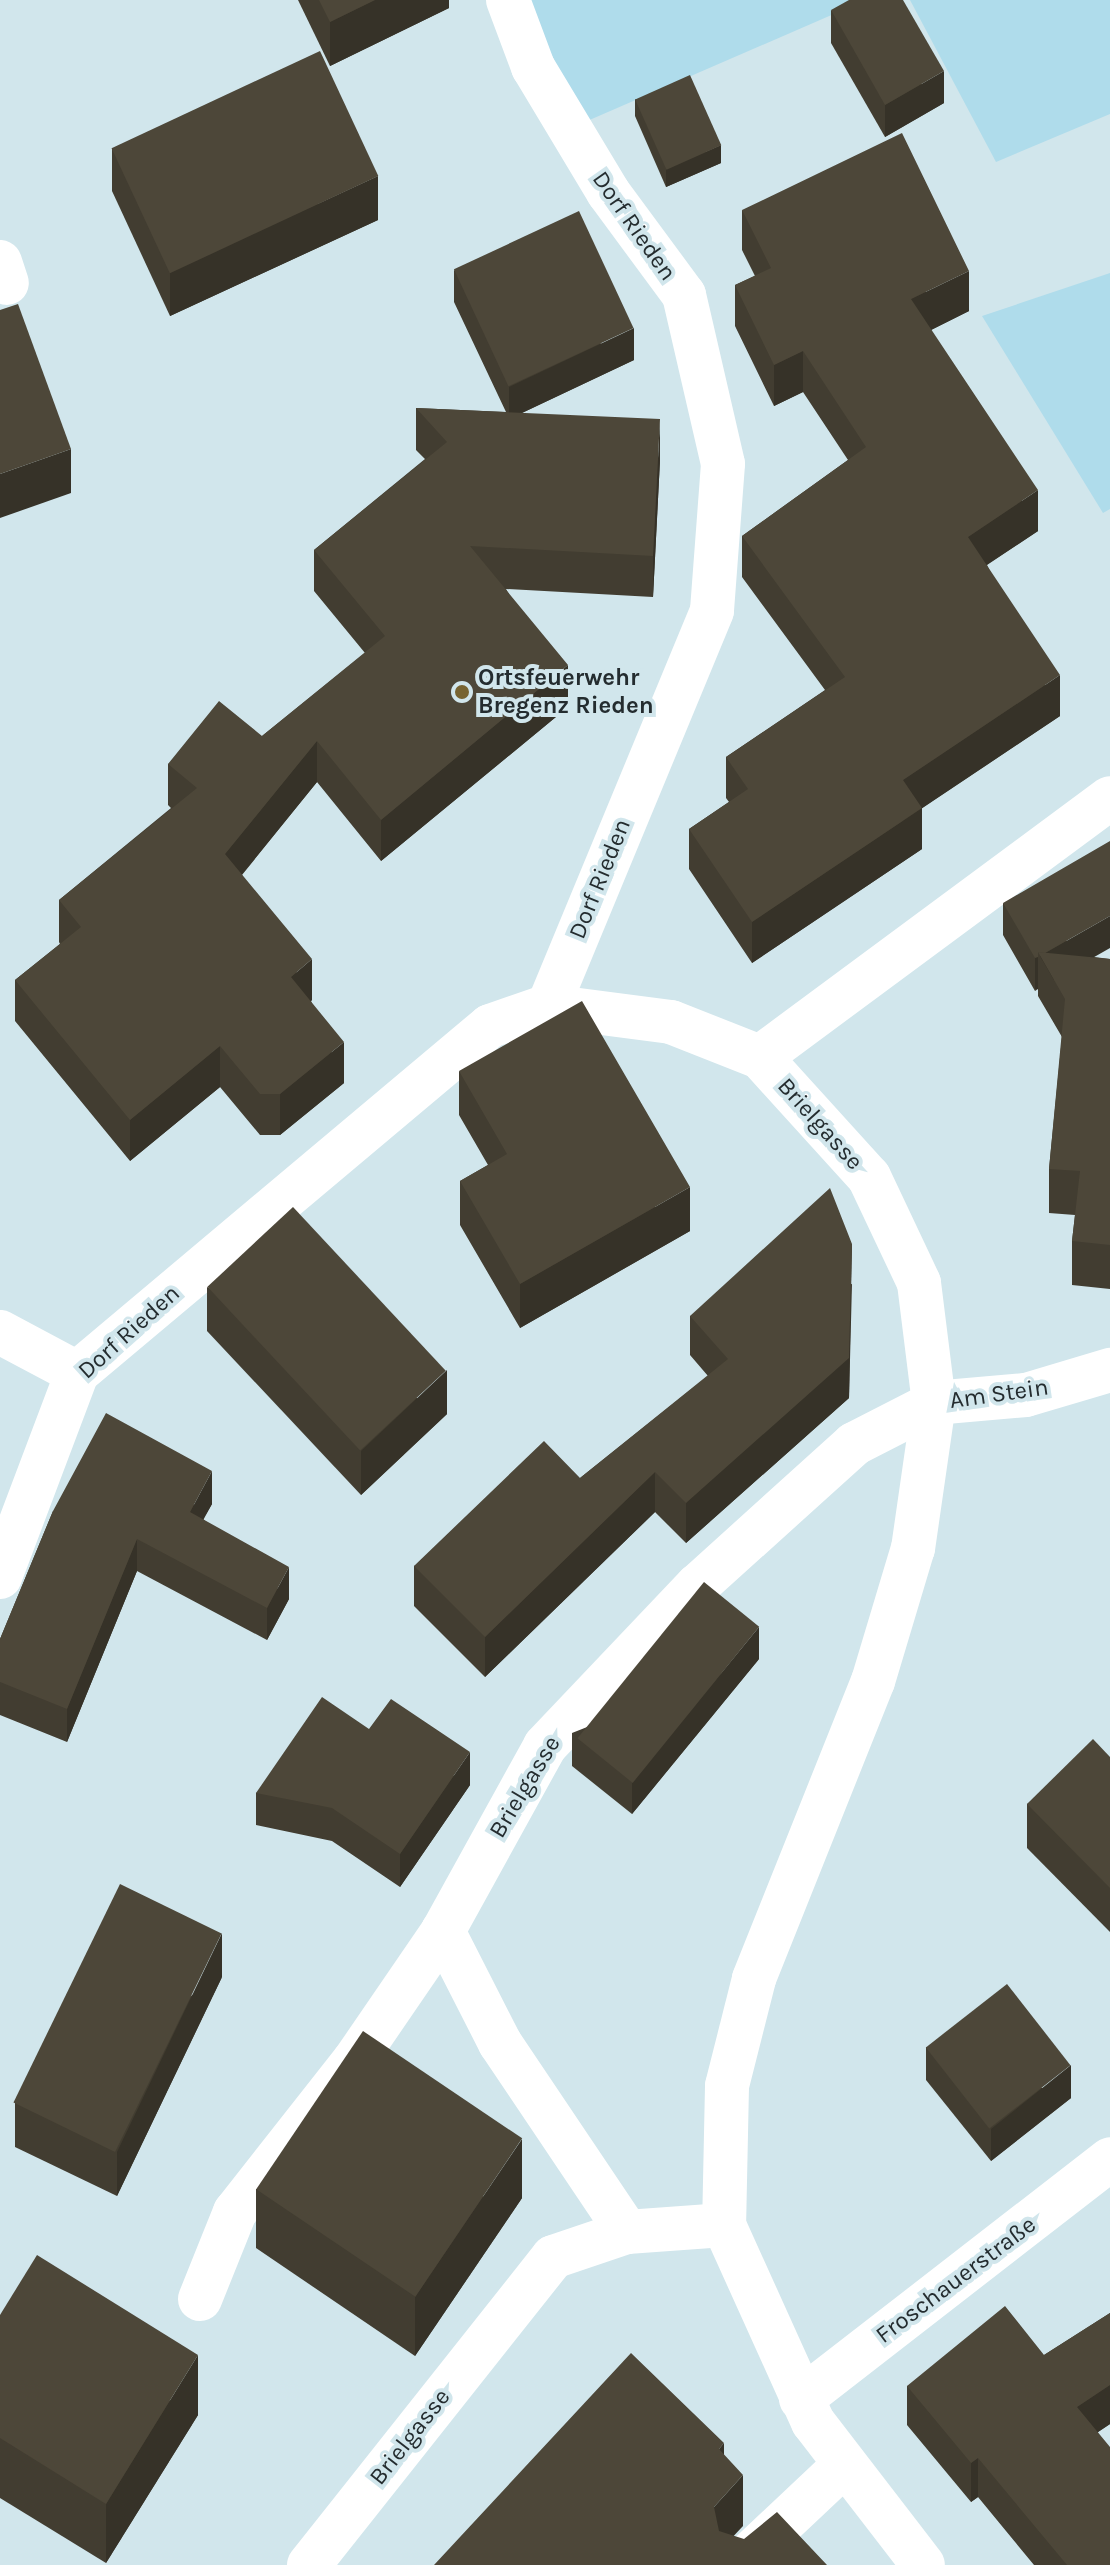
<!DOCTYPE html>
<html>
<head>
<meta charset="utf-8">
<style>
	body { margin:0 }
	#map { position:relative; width:1110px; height:2565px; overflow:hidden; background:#d1e6ec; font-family:Karla,sans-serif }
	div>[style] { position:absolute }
	.green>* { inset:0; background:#afdceb }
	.minor>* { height:44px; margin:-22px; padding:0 22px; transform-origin:22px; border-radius:22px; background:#fff }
	.wall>* { inset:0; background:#423d31 }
	.shaded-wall>* { inset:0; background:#363228; transform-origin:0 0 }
	.building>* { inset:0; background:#4d4739; transform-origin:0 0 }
	.dots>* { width:22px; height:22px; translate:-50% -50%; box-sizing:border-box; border:4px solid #d1e6ec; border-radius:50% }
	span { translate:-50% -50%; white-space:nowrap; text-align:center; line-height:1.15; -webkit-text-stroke:8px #d1e6ec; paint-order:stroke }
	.street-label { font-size:24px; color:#242c2f }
	.poi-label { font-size:24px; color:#242c2f; font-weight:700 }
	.left { translate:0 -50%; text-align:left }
</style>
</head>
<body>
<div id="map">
	<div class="green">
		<div style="clip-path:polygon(527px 0,866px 0,578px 125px)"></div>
		<div style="clip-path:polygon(910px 0,1110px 0,1110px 114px,996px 162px)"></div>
		<div style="clip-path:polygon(1110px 273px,1110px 509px,1103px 513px,982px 316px)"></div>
	</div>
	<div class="minor">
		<div style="left:508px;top:0;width:72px;rotate:69.5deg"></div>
		<div style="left:533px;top:67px;width:146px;rotate:59deg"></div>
		<div style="left:608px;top:192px;width:128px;rotate:53.6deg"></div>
		<div style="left:684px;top:295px;width:173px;rotate:77deg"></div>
		<div style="left:723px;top:464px;width:147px;rotate:94.3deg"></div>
		<div style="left:712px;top:611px;width:428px;rotate:112.5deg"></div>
		<div style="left:0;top:262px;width:22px;rotate:72deg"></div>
		<div style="left:760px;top:1057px;width:435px;rotate:-36.5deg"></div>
		<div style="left:0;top:1332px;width:87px;rotate:28deg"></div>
		<div style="left:0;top:1577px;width:218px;rotate:-69.3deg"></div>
		<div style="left:77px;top:1373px;width:539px;rotate:-40.04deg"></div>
		<div style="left:490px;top:1026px;width:61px;rotate:-19deg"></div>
		<div style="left:548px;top:1006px;width:124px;rotate:7.4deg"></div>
		<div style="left:671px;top:1022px;width:96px;rotate:21.5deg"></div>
		<div style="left:760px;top:1057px;width:162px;rotate:47.8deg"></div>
		<div style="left:869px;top:1177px;width:117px;rotate:64.7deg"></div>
		<div style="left:919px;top:1283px;width:121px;rotate:82.9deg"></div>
		<div style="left:934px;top:1403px;width:147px;rotate:98.2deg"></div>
		<div style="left:913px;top:1548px;width:139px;rotate:106.7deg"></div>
		<div style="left:873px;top:1681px;width:321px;rotate:111.8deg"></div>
		<div style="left:754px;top:1979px;width:110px;rotate:104.2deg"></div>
		<div style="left:727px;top:2086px;width:139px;rotate:91.2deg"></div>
		<div style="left:724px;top:2225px;width:216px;rotate:65.7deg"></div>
		<div style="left:813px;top:2422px;width:180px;rotate:52.4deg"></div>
		<div style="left:627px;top:2232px;width:228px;rotate:-123.9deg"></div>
		<div style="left:500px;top:2043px;width:126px;rotate:-117deg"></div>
		<div style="left:443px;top:1931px;width:211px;rotate:-61.1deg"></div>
		<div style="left:545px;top:1746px;width:221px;rotate:-46.5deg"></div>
		<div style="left:697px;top:1586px;width:212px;rotate:-42.1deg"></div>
		<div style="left:854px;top:1444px;width:90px;rotate:-27.1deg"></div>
		<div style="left:934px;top:1403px;width:92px;rotate:-5deg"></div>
		<div style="left:1026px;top:1395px;width:88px;rotate:-16.6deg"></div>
		<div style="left:200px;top:2299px;width:94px;rotate:-68.1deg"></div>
		<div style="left:235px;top:2212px;width:192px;rotate:-51.8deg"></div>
		<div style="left:354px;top:2061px;width:158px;rotate:-55.6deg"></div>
		<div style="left:801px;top:2399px;width:391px;rotate:-37.8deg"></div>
		<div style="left:309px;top:2565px;width:393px;rotate:-51.6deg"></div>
		<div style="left:553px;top:2257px;width:78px;rotate:-18.7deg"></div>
		<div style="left:627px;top:2232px;width:97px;rotate:-4.1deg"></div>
		<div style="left:738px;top:2565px;width:147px;rotate:-43.3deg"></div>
	</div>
	<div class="wall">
		<div style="clip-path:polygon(298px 0,449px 0,449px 8px,330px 66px)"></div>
		<div style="clip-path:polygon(831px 10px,944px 103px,885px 137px,831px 43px)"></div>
		<div style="clip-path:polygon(635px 99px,721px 163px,666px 187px,635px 116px)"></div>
		<div style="clip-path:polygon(112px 148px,378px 220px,170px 316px,112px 191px)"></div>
		<div style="clip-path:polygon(742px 210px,969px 311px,931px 330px,1038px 531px,987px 565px,1060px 716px,922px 808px,922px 849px,752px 963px,689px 869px,689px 829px,729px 802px,726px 798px,726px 757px,825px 690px,742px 577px,742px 536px,848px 460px,803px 392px,774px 406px,735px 326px,735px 285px,755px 276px,742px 250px)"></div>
		<div style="clip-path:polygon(454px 270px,634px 360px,522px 413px,660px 460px,653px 597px,506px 589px,568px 707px,381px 861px,317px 782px,242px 875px,312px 1000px,311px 1001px,344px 1083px,280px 1135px,260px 1135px,220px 1087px,130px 1161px,15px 1021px,15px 980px,60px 944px,59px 942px,59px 900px,171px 808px,168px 805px,168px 764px,262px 736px,365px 653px,314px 591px,314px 550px,425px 459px,416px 450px,416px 408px,506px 412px,454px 302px)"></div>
		<div style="clip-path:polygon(1003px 903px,1094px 957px,1110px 959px,1110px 1289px,1072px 1285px,1072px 1241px,1075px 1215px,1049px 1213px,1049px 1169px,1062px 1037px,1038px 996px,1038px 989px,1035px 991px,1003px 935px)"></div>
		<div style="clip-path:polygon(459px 1071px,690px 1231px,520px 1328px,460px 1225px,460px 1181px,488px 1165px,459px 1115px)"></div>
		<div style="clip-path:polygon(852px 1284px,849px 1398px,686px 1543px,655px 1512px,485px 1677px,414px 1606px,414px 1566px,580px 1478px,708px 1376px,690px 1355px,690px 1316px)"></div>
		<div style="clip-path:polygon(207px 1287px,447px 1414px,361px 1495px,207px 1331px)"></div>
		<div style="clip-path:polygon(212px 1504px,203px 1519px,289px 1599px,267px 1640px,137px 1571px,67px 1742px,0 1715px,0 1639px,53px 1511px)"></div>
		<div style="clip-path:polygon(759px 1659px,632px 1814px,572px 1766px,572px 1733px)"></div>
		<div style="clip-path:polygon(369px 1729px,470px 1785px,400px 1887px,332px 1841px,256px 1825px,256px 1793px)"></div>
		<div style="clip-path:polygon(1110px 1757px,1110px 1932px,1027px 1848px,1027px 1804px)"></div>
		<div style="clip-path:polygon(222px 1977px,117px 2196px,15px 2147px,15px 2103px)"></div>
		<div style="clip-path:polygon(926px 2047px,1071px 2098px,991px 2161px,926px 2080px)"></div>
		<div style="clip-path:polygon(256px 2189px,522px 2198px,415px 2356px,256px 2248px)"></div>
		<div style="clip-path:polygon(1110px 2313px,1110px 2424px,1098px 2432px,1110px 2565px,1034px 2565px,978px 2497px,971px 2502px,907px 2425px,907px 2386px,1044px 2355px)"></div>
		<div style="clip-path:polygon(0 2315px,198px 2415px,106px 2563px,0 2498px)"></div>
	</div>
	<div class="shaded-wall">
		<div style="clip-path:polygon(375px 0,449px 0,449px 8px,330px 66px,330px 22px)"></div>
		<div style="clip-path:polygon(944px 71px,944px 103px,885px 137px,885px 105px)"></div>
		<div style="clip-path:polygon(721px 145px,721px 163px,666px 187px,666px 169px)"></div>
		<div style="clip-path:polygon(378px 176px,378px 220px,170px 316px,170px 272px)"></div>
		<div style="clip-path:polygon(969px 271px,969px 311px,911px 340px,911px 299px)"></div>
		<div style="clip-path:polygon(634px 328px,634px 360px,509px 419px,509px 387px)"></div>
		<div style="clip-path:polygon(803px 351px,803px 392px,774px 406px,774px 365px)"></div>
		<div style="clip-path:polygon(660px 419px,660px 460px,653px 597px,653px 556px)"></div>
		<div style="clip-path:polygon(71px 449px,71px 493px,0 518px,0 474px)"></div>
		<div style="clip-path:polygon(1038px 490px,1038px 531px,968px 577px,968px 537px)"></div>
		<div style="clip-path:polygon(568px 665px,568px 707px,381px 861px,381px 820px)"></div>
		<div style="clip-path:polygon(1060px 675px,1060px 716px,903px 821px,903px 780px)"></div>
		<div style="clip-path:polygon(317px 741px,317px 782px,225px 895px,225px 854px)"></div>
		<div style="clip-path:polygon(922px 808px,922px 849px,752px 963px,752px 922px)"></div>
		<div style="clip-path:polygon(1110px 916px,1110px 948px,1054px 980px,1040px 956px)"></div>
		<div style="left:1038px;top:957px;width:32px;height:3px;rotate:90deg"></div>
		<div style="clip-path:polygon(312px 959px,312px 1000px,291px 1018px,291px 977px)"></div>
		<div style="clip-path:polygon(344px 1042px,344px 1083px,280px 1135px,280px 1094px)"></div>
		<div style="clip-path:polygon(220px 1046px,220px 1087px,130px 1161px,130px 1120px)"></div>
		<div style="clip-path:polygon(690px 1187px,690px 1231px,520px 1328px,520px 1284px)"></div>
		<div style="clip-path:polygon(852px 1244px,849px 1398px,686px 1543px,686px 1503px)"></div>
		<div style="clip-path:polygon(447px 1370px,447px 1414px,361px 1495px,361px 1451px)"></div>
		<div style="clip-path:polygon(212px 1471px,212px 1504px,190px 1544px,190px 1512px)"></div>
		<div style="clip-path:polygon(655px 1472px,655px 1512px,485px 1677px,485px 1637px)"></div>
		<div style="clip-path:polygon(137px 1539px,137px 1571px,67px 1742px,67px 1709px)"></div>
		<div style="clip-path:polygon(289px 1567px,289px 1599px,267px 1640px,267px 1608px)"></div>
		<div style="clip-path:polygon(759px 1627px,759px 1659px,632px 1814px,632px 1782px)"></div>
		<div style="clip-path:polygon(470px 1752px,470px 1785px,400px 1887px,400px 1854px)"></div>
		<div style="clip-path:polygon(222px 1933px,222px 1977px,117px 2196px,117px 2152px)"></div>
		<div style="clip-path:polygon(1071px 2065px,1071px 2098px,991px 2161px,991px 2129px)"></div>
		<div style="clip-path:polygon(522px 2139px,522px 2198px,415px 2356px,415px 2297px)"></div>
		<div style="clip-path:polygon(198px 2355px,198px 2415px,106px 2563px,106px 2504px)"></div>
		<div style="clip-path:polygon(1110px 2385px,1110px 2424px,1077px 2446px,1077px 2407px)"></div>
		<div style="clip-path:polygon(724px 2443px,724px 2494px,719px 2449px)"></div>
		<div style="clip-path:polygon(978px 2458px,978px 2497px,971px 2502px,971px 2463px)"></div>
		<div style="clip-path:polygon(743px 2475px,743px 2526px,714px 2557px,714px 2507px)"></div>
	</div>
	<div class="building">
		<div style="clip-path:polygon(319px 0,375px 0,330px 22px)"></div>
		<div style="clip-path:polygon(849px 0,903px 0,944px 71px,885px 105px,831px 10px)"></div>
		<div style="left:320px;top:51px;width:138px;height:230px;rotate:65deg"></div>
		<div style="left:690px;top:75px;width:77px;height:60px;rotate:66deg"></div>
		<div style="clip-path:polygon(902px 133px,969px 271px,911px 299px,1038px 490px,968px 537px,1060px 675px,903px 780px,922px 808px,752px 922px,689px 829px,748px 789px,726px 757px,845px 677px,742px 536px,866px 447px,803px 351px,774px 365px,735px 285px,771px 268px,742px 210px)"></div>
		<div style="left:579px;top:211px;width:129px;height:138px;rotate:65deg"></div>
		<div style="clip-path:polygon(18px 304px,71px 449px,0 474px,0 310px)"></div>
		<div style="clip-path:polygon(416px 408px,660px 419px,653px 556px,470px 546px,568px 665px,381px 820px,317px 741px,225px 854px,312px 959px,291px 977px,344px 1042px,280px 1094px,260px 1094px,220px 1046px,130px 1120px,15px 980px,81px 927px,59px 900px,197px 788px,168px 764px,219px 701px,262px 736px,385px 636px,314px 550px,447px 442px)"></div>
		<div style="clip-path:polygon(1110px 841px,1110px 916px,1045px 953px,1038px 952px,1038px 957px,1035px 958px,1003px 903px)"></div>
		<div style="clip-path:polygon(1038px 952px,1110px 959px,1110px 1245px,1072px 1241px,1080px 1171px,1049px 1169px,1065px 999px)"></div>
		<div style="clip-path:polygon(582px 1001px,690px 1187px,520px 1284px,460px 1181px,507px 1154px,459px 1071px)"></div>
		<div style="clip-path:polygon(830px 1188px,852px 1244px,849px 1358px,686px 1503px,655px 1472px,485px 1637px,414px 1566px,544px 1441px,580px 1478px,728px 1359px,690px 1316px)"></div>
		<div style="left:293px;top:1207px;width:224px;height:117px;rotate:47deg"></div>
		<div style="clip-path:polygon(106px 1413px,212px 1471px,190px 1512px,289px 1567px,267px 1608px,137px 1539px,67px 1709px,0 1682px,0 1639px,53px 1511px)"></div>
		<div style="left:704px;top:1582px;width:71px;height:201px;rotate:39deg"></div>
		<div style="clip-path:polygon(322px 1697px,369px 1729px,391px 1699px,470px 1752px,400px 1854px,332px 1808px,256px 1793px)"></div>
		<div style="clip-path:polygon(1093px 1739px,1110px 1757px,1110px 1888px,1027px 1804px)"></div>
		<div style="left:120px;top:1884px;width:113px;height:243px;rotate:26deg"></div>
		<div style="left:1007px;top:1984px;width:103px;height:103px;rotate:52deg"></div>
		<div style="left:363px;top:2031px;width:192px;height:191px;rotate:34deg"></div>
		<div style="clip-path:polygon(37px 2255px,198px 2355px,106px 2504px,0 2438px,0 2315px)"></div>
		<div style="clip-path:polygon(1005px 2306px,1044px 2355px,1110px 2313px,1110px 2385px,1077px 2407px,1110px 2447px,1110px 2565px,1067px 2565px,978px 2458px,971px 2463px,907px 2386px)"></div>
		<div style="clip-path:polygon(631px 2353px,724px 2443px,719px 2449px,743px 2475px,714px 2507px,719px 2531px,744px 2539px,777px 2512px,827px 2565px,434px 2565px)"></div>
	</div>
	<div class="dots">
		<div style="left:462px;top:692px;background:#776432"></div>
	</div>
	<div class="street-label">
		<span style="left:634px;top:226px;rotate:55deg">Dorf Rieden</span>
		<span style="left:600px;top:879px;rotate:-68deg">Dorf Rieden</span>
		<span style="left:820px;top:1124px;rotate:48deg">Brielgasse</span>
		<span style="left:129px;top:1332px;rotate:-42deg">Dorf Rieden</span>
		<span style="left:999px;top:1394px;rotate:-8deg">Am Stein</span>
		<span style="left:525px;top:1787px;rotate:-59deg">Brielgasse</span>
		<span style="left:956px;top:2280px;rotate:-37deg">Froschauerstraße</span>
		<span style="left:410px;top:2437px;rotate:-52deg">Brielgasse</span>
	</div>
	<div class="poi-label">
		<span class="left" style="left:478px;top:692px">Ortsfeuerwehr<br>Bregenz Rieden</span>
	</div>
</div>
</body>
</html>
